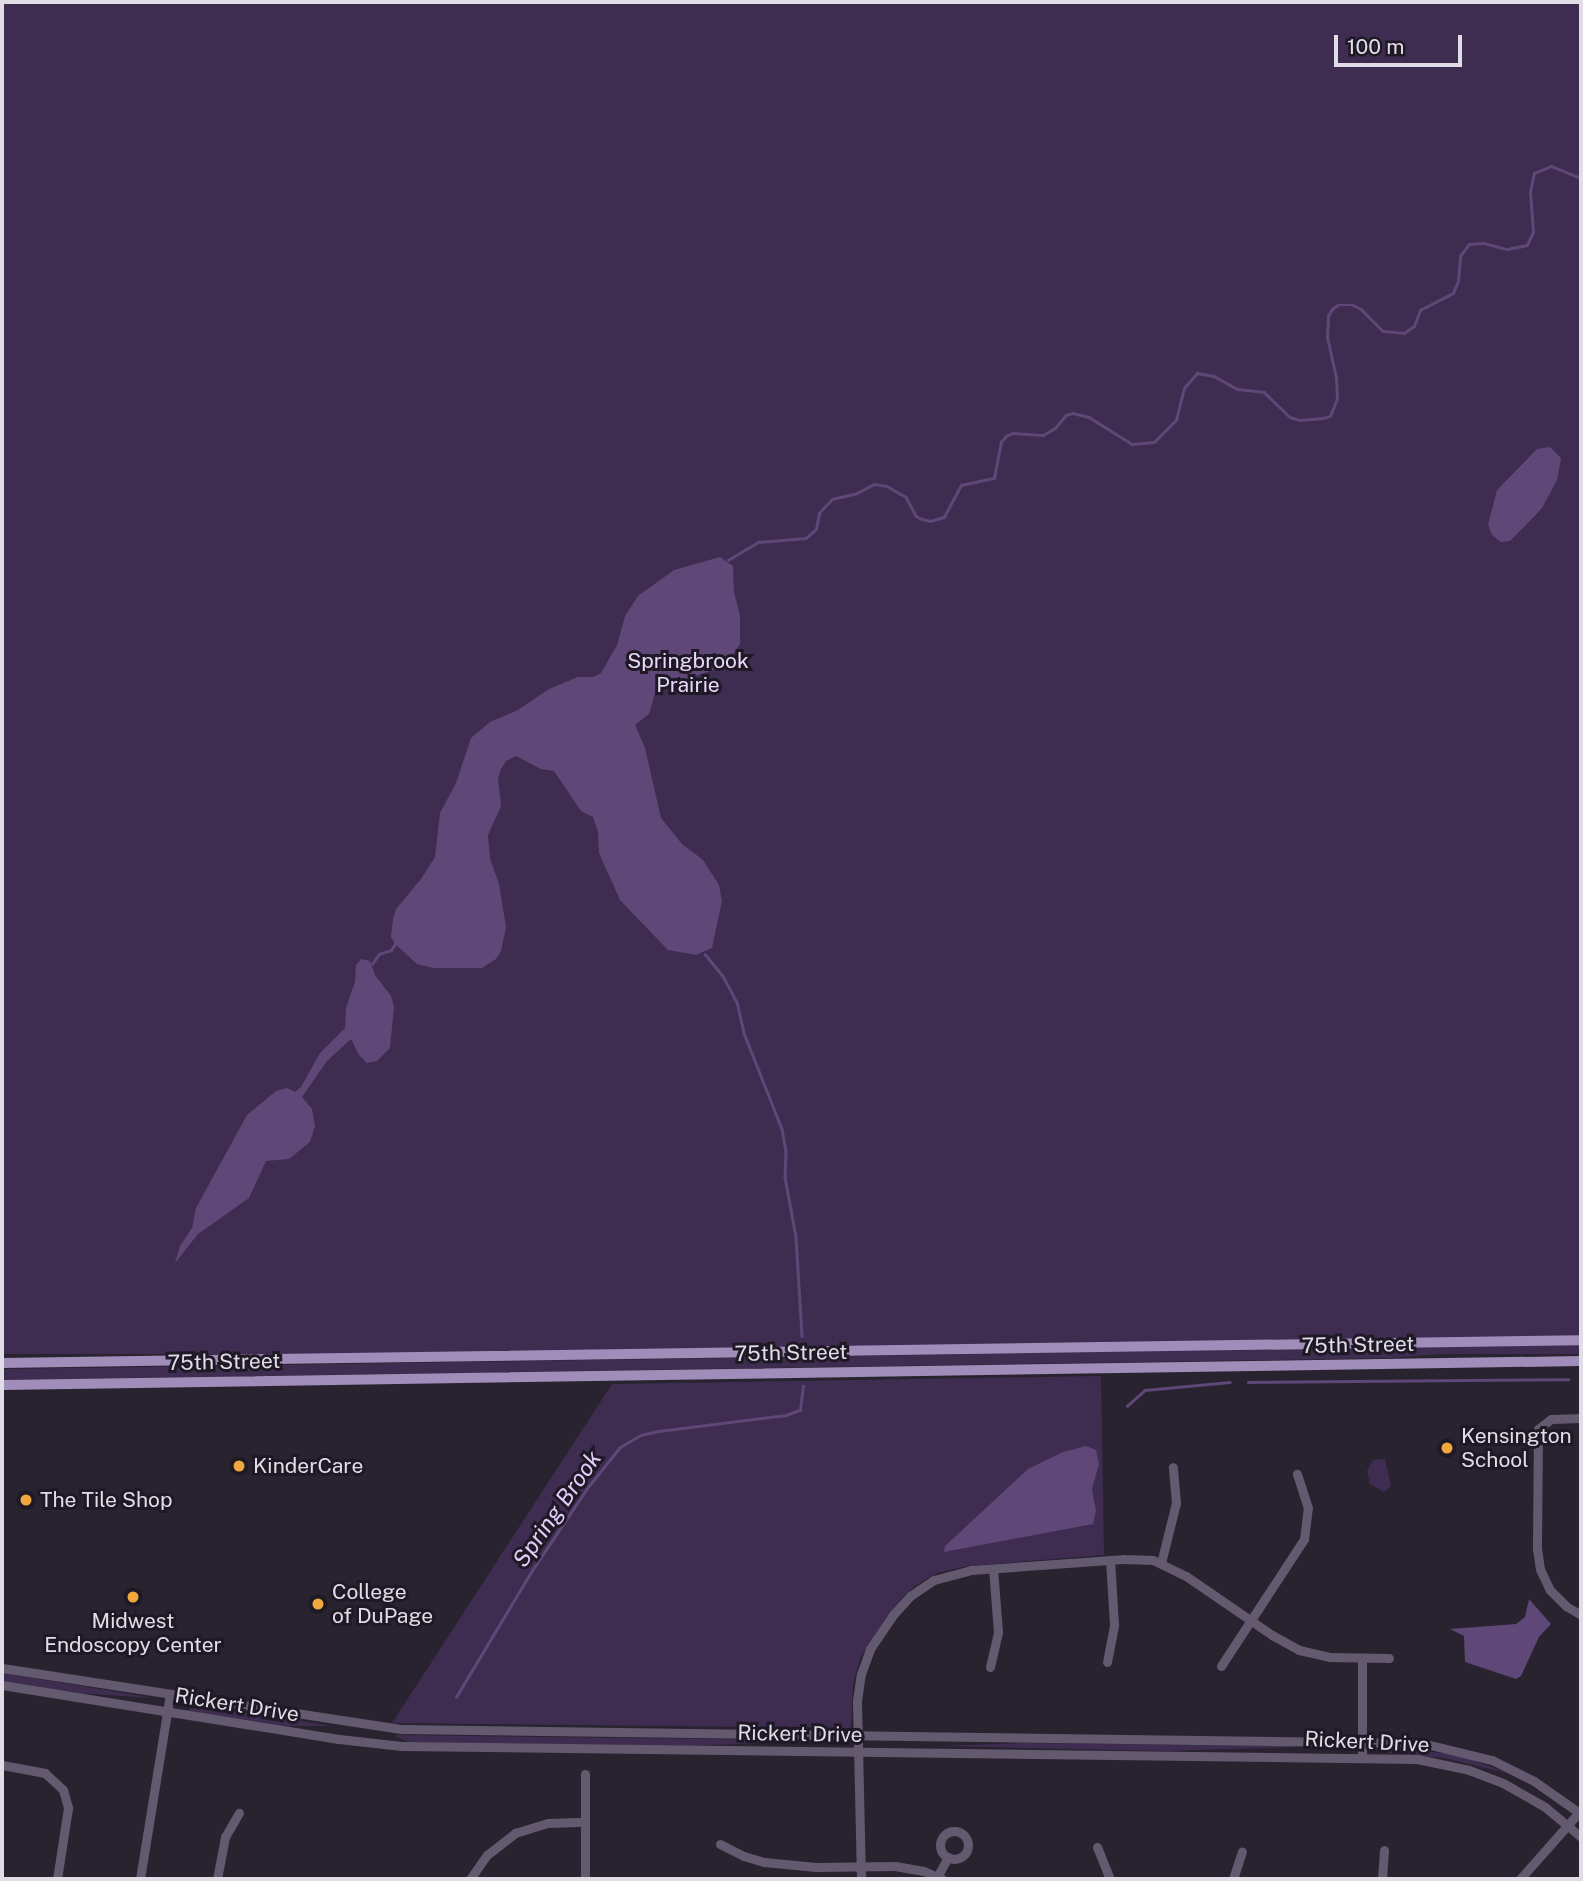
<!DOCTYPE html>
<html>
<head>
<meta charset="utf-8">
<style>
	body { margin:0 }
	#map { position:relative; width:1583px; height:1881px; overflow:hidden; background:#292330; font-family:"Public Sans",sans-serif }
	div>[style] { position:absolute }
	.green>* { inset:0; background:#3e2d51; transform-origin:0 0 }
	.water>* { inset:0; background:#5f4778 }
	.stream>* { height:2.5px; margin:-1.25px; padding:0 1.25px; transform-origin:1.25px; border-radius:1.25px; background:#5f4778 }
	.minor>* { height:9px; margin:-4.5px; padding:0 4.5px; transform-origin:4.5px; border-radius:4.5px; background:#645a70 }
	.minor>.ring { margin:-4.5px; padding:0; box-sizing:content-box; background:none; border:9px solid #645a70; border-radius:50% }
	.major>* { height:10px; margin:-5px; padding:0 5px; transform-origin:5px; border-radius:5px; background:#a18dba }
	.dots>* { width:19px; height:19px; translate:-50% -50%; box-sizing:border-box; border:4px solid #1f1926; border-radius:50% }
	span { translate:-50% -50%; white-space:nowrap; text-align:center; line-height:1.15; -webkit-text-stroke:6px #1f1926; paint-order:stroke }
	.park-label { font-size:21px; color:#e8dafa }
	.street-label { font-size:21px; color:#e1dde6 }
	.poi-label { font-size:21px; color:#e1dde6 }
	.left { translate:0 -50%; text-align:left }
	.water-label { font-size:23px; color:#e1ccfa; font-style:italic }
	.frame { position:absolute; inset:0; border:4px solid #e1dde6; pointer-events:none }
	.scale { position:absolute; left:1334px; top:35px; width:128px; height:32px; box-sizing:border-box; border:4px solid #e1dde6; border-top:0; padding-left:9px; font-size:21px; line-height:24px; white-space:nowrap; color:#e1dde6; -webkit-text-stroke:5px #1f1926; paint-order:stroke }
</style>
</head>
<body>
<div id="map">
	<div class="green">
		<div style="left:2px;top:2px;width:1579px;height:1352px"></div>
		<div style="clip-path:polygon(1581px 1345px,1581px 1350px,1478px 1351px,1391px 1358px,2px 1380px,2px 1369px)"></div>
		<div style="clip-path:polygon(1101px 1376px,1104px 1555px,968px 1566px,937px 1573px,915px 1586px,903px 1597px,860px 1658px,853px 1685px,851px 1728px,392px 1723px,612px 1384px)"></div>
		<div style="clip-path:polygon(1385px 1459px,1391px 1486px,1384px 1492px,1370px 1484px,1367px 1471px,1373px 1460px)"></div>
		<div style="clip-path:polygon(2px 1673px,136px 1695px,153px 1698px,77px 1693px,2px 1681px)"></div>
		<div style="clip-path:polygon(190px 1708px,259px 1714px,331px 1726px,286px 1726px,189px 1711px)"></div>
		<div style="clip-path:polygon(399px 1735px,778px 1740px,778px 1742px,691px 1746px,464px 1743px,409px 1742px,394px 1736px)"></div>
		<div style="clip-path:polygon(1022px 1743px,1293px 1746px,1294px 1747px,1164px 1751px,941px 1746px)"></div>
		<div style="clip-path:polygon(1389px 1747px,1458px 1755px,1510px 1774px,1445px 1758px,1388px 1753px,1386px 1749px)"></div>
	</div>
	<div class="water">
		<div style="clip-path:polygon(1550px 447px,1561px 458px,1557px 480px,1542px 508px,1526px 525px,1510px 541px,1501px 542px,1492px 535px,1488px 525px,1497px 490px,1537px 449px)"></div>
		<div style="clip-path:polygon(720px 557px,733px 566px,734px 592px,740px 616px,740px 644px,728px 662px,719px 668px,656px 690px,649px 714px,635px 725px,645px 748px,661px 818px,682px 844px,703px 860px,719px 885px,722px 901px,712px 948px,696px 955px,668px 950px,620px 900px,599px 853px,598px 832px,593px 817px,581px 811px,554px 771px,541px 769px,516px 756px,506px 761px,501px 769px,498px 778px,501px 806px,488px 835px,490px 859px,499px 884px,506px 927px,501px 951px,496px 959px,482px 968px,434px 968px,417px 964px,395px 944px,391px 937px,393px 919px,396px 909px,421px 879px,435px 857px,440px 813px,456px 783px,471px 738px,490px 722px,518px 710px,549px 689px,578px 677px,593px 677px,601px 673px,617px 645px,625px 616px,638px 596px,674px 570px)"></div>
		<div style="clip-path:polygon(361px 959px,370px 961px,375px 975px,391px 996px,394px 1007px,390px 1048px,377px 1061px,367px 1063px,359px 1055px,351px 1039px,327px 1061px,302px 1097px,312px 1109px,315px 1126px,310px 1142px,289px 1159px,266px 1161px,249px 1198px,198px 1234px,175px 1263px,180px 1246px,192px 1228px,196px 1208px,247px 1115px,276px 1091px,287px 1088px,295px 1092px,301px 1087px,320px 1053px,345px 1028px,346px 1008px,355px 982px,356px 965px)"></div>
		<div style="clip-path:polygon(1086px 1446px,1096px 1450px,1099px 1464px,1092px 1489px,1096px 1511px,1093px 1524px,944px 1552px,945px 1546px,1028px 1469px,1063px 1452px)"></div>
		<div style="clip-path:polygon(1529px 1599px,1551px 1624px,1539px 1637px,1521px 1676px,1516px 1679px,1465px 1662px,1464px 1636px,1450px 1629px,1516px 1624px,1525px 1617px)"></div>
	</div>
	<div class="stream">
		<div style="left:728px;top:560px;width:35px;rotate:-31deg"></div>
		<div style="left:758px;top:542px;width:48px;rotate:-4.8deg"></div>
		<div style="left:806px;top:538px;width:13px;rotate:-42deg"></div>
		<div style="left:816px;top:529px;width:16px;rotate:-79deg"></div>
		<div style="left:819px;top:513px;width:19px;rotate:-47deg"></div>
		<div style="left:832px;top:499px;width:26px;rotate:-13deg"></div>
		<div style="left:857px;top:493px;width:19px;rotate:-28deg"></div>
		<div style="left:874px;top:484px;width:13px;rotate:9deg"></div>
		<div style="left:887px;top:486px;width:22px;rotate:30deg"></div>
		<div style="left:906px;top:497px;width:21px;rotate:62deg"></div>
		<div style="left:916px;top:516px;width:7px;rotate:27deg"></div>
		<div style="left:922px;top:519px;width:8px;rotate:14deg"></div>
		<div style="left:930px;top:521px;width:15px;rotate:-16deg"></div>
		<div style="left:944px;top:517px;width:36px;rotate:-62deg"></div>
		<div style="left:961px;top:485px;width:34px;rotate:-12deg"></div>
		<div style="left:994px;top:478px;width:37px;rotate:-79deg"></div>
		<div style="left:1001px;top:442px;width:8px;rotate:-50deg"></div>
		<div style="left:1006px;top:436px;width:8px;rotate:-23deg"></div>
		<div style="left:1013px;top:433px;width:30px;rotate:4deg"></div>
		<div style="left:1043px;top:435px;width:14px;rotate:-30deg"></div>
		<div style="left:1055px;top:428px;width:17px;rotate:-50deg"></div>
		<div style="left:1066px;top:415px;width:7px;rotate:-16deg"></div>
		<div style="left:1073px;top:413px;width:16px;rotate:14deg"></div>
		<div style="left:1089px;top:417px;width:51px;rotate:32.1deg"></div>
		<div style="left:1132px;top:444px;width:22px;rotate:-5deg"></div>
		<div style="left:1154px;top:442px;width:31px;rotate:-45deg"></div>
		<div style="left:1176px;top:420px;width:33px;rotate:-76deg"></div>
		<div style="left:1184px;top:388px;width:20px;rotate:-49deg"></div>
		<div style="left:1197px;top:373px;width:17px;rotate:10deg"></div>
		<div style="left:1214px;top:376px;width:26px;rotate:29deg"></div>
		<div style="left:1237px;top:389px;width:27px;rotate:6deg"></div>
		<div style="left:1264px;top:392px;width:36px;rotate:44deg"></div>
		<div style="left:1290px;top:417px;width:10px;rotate:17deg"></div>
		<div style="left:1300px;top:420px;width:23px;rotate:-5deg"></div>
		<div style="left:1323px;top:418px;width:7px;rotate:-16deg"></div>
		<div style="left:1330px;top:416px;width:18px;rotate:-68deg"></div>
		<div style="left:1337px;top:399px;width:21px;rotate:-93deg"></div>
		<div style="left:1336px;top:378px;width:42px;rotate:-102.4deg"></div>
		<div style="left:1327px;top:337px;width:21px;rotate:-87deg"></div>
		<div style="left:1328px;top:316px;width:8px;rotate:-60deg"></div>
		<div style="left:1332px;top:309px;width:7px;rotate:-34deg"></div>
		<div style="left:1338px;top:305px;width:15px"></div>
		<div style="left:1353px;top:305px;width:9px;rotate:27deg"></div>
		<div style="left:1361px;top:309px;width:31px;rotate:45deg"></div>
		<div style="left:1383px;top:331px;width:21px;rotate:5deg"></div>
		<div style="left:1404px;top:333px;width:12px;rotate:-35deg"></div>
		<div style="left:1414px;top:326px;width:17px;rotate:-69deg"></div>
		<div style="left:1420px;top:310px;width:37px;rotate:-27deg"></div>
		<div style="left:1453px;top:293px;width:13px;rotate:-67deg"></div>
		<div style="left:1458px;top:281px;width:25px;rotate:-85deg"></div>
		<div style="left:1460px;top:256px;width:15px;rotate:-53deg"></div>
		<div style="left:1469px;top:244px;width:15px;rotate:-4deg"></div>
		<div style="left:1484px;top:243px;width:24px;rotate:15deg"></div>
		<div style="left:1507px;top:249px;width:20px;rotate:-11deg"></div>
		<div style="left:1527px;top:245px;width:14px;rotate:-65deg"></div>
		<div style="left:1533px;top:232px;width:40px;rotate:-94.3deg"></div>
		<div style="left:1530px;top:192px;width:19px;rotate:-78deg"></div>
		<div style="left:1534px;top:173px;width:18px;rotate:-22deg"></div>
		<div style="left:1551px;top:166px;width:32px;rotate:22deg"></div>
		<div style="left:705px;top:954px;width:28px;rotate:51deg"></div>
		<div style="left:723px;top:976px;width:30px;rotate:62deg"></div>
		<div style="left:737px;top:1002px;width:32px;rotate:77deg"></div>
		<div style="left:744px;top:1033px;width:103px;rotate:68.4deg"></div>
		<div style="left:782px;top:1129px;width:22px;rotate:80deg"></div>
		<div style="left:786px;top:1151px;width:26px;rotate:92deg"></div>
		<div style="left:785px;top:1177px;width:61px;rotate:79.6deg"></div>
		<div style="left:796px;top:1237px;width:99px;rotate:86.5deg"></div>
		<div style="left:372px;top:964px;width:12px;rotate:-55deg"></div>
		<div style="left:379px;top:954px;width:13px;rotate:-18deg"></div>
		<div style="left:391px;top:950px;width:7px;rotate:-56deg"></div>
		<div style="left:1248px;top:1382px;width:320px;rotate:-0.5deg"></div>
		<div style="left:1127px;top:1406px;width:24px;rotate:-42deg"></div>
		<div style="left:1145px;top:1390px;width:85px;rotate:-5.4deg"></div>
		<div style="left:456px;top:1697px;width:146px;rotate:-59deg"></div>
		<div style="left:531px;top:1572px;width:102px;rotate:-56.2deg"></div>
		<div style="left:588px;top:1487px;width:51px;rotate:-51.3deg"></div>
		<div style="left:620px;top:1447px;width:24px;rotate:-30deg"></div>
		<div style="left:641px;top:1435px;width:18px;rotate:-13deg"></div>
		<div style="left:659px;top:1431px;width:128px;rotate:-7.2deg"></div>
		<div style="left:786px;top:1415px;width:15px;rotate:-20deg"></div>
		<div style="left:800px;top:1410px;width:24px;rotate:-83deg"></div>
	</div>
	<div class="minor">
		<div style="left:1581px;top:1418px;width:30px;rotate:178deg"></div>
		<div style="left:1551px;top:1419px;width:16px;rotate:142deg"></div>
		<div style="left:1538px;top:1429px;width:119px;rotate:90.5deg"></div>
		<div style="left:1537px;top:1548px;width:21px;rotate:82deg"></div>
		<div style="left:1540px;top:1569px;width:23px;rotate:65deg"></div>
		<div style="left:1550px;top:1590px;width:23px;rotate:45deg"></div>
		<div style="left:1566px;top:1606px;width:17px;rotate:31deg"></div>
		<div style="left:1161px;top:1563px;width:62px;rotate:-76deg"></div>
		<div style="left:1176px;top:1503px;width:36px;rotate:-95deg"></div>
		<div style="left:1362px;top:1659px;width:98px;rotate:90deg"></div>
		<div style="left:1107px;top:1662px;width:38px;rotate:-79deg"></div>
		<div style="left:1114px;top:1625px;width:65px;rotate:-93.5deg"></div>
		<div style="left:1221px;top:1666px;width:152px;rotate:-56.8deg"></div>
		<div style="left:1304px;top:1539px;width:31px;rotate:-83deg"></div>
		<div style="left:1308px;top:1508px;width:36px;rotate:-108deg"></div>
		<div style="left:990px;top:1667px;width:36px;rotate:-77deg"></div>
		<div style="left:998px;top:1632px;width:63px;rotate:-94.5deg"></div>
		<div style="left:2px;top:1668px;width:405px;rotate:8.7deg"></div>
		<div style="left:402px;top:1729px;width:1020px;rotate:0.79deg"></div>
		<div style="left:1422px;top:1743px;width:72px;rotate:13.7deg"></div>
		<div style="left:1492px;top:1760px;width:47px;rotate:26.6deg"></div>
		<div style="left:1534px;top:1781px;width:57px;rotate:35.1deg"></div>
		<div style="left:2px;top:1685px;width:341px;rotate:9.1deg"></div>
		<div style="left:339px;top:1739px;width:63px;rotate:6.3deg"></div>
		<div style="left:402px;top:1746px;width:1015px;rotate:0.73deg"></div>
		<div style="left:1417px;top:1759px;width:53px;rotate:11.9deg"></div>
		<div style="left:1469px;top:1770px;width:36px;rotate:21deg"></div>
		<div style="left:1503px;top:1783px;width:48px;rotate:29.7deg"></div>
		<div style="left:1545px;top:1807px;width:47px;rotate:39.8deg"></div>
		<div style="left:2px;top:1765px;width:44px;rotate:10.5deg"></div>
		<div style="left:45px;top:1773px;width:25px;rotate:43deg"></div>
		<div style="left:63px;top:1790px;width:19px;rotate:74deg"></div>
		<div style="left:68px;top:1808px;width:72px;rotate:98.8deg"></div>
		<div class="ring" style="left:940px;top:1831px;width:19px;height:19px"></div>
		<div style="left:720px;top:1844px;width:27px;rotate:27deg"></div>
		<div style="left:744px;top:1856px;width:21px;rotate:17deg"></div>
		<div style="left:764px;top:1862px;width:52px;rotate:5.5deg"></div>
		<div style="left:816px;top:1867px;width:79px;rotate:-0.7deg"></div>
		<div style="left:895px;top:1866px;width:29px;rotate:10deg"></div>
		<div style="left:924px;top:1871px;width:20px;rotate:24deg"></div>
		<div style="left:1097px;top:1847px;width:35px;rotate:68deg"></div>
		<div style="left:937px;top:1877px;width:23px;rotate:-61deg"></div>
		<div style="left:140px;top:1879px;width:187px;rotate:-80.8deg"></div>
		<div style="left:217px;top:1879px;width:43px;rotate:-79.2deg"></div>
		<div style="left:225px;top:1837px;width:28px;rotate:-60deg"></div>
		<div style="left:470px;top:1879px;width:29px;rotate:-55deg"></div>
		<div style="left:487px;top:1855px;width:36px;rotate:-38deg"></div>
		<div style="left:515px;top:1833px;width:34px;rotate:-17deg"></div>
		<div style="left:548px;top:1823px;width:37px;rotate:-2deg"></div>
		<div style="left:585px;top:1879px;width:105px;rotate:-90deg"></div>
		<div style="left:861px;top:1879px;width:178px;rotate:-91.3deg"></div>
		<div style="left:857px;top:1701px;width:27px;rotate:-82deg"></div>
		<div style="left:861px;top:1674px;width:27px;rotate:-70deg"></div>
		<div style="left:870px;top:1649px;width:41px;rotate:-55.9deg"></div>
		<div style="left:893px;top:1615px;width:25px;rotate:-48deg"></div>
		<div style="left:910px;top:1596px;width:29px;rotate:-34deg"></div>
		<div style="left:934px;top:1580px;width:38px;rotate:-15deg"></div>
		<div style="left:971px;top:1570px;width:152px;rotate:-4.1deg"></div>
		<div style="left:1123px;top:1559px;width:30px;rotate:2deg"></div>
		<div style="left:1153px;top:1560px;width:37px;rotate:26deg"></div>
		<div style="left:1186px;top:1576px;width:104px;rotate:34.5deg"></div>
		<div style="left:1272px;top:1635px;width:31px;rotate:29deg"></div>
		<div style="left:1299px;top:1650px;width:31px;rotate:13deg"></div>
		<div style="left:1329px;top:1657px;width:60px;rotate:1deg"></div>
		<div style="left:1233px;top:1879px;width:29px;rotate:-72deg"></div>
		<div style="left:1382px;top:1879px;width:29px;rotate:-86deg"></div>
		<div style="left:1520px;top:1879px;width:92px;rotate:-48.5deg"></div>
	</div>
	<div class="major">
		<div style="left:2px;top:1363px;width:1579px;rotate:-0.83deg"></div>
		<div style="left:2px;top:1385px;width:1579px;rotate:-0.87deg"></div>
	</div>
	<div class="dots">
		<div style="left:1447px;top:1448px;background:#efa73e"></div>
		<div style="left:239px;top:1466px;background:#efa73e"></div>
		<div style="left:26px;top:1500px;background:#efa73e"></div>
		<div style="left:133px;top:1597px;background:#efa73e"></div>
		<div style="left:318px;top:1604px;background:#efa73e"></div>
	</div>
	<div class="park-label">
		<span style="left:688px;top:673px">Springbrook<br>Prairie</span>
	</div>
	<div class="street-label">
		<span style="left:1358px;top:1345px;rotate:-1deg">75th Street</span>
		<span style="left:791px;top:1353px;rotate:-1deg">75th Street</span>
		<span style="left:224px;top:1362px;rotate:-1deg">75th Street</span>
		<span style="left:237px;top:1705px;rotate:9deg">Rickert Drive</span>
		<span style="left:800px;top:1734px;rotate:1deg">Rickert Drive</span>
		<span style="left:1367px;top:1742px;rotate:3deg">Rickert Drive</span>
	</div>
	<div class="poi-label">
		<span class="left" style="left:1461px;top:1448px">Kensington<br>School</span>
		<span class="left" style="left:253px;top:1466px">KinderCare</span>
		<span class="left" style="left:40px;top:1500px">The Tile Shop</span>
		<span class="left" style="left:332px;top:1604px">College<br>of DuPage</span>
		<span style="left:133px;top:1633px">Midwest<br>Endoscopy Center</span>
	</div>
	<div class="water-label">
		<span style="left:557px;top:1509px;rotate:-55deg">Spring Brook</span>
	</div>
	<div class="frame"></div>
	<div class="scale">100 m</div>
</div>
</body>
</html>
